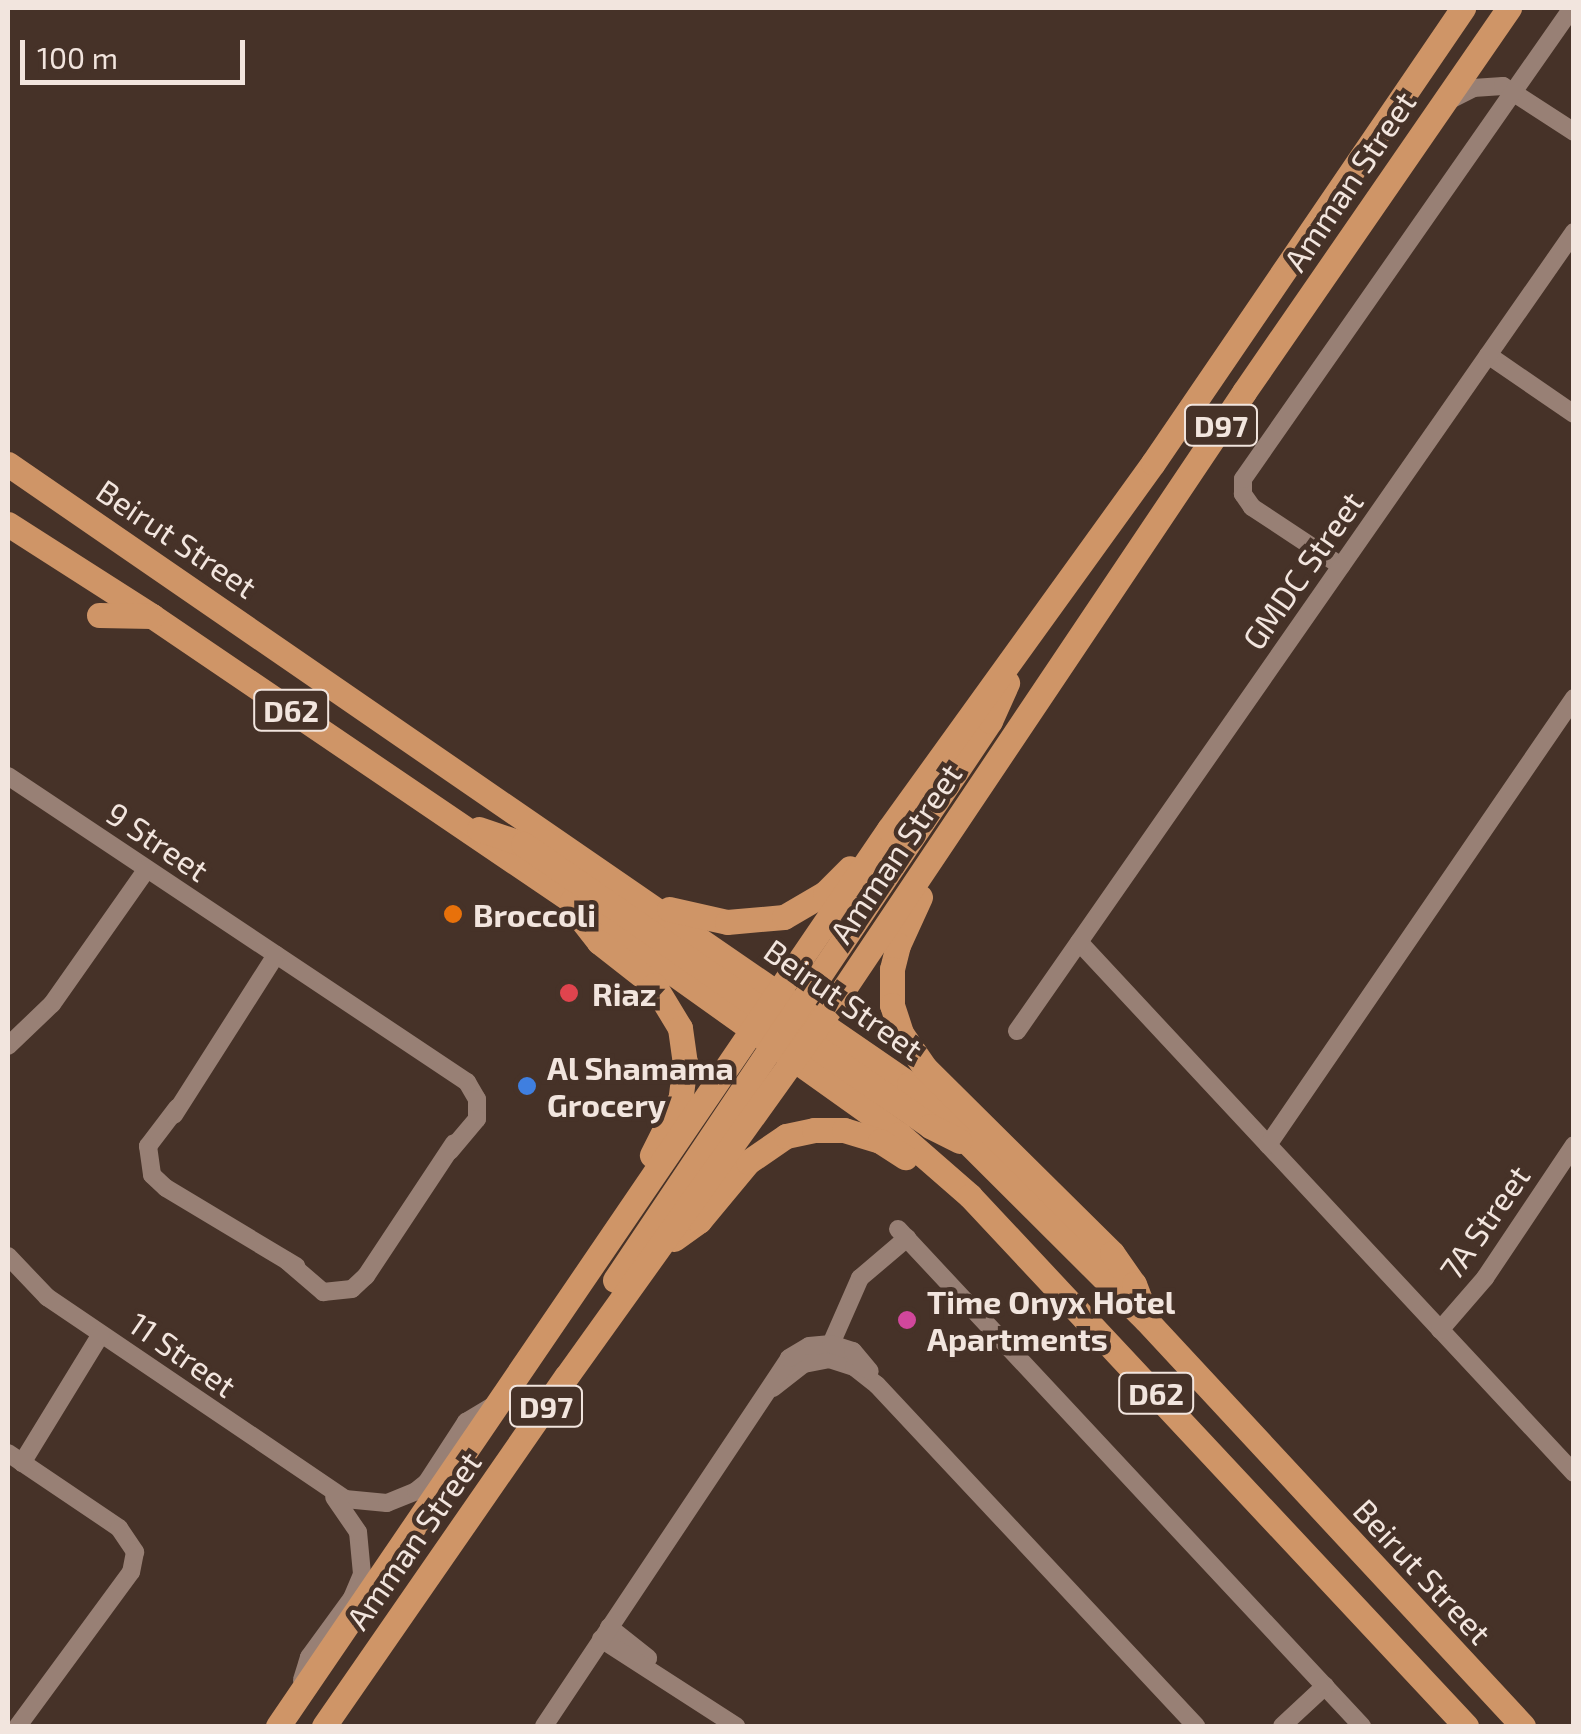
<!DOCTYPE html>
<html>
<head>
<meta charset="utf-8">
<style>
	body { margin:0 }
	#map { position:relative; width:1581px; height:1734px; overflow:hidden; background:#463228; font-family:"Exo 2",sans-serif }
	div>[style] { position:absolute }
	.minor>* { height:18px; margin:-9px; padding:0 9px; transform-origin:9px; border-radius:9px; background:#988075 }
	.primary>* { height:25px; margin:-12.5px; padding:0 12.5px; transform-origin:12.5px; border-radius:12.5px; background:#cf9567 }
	.dots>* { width:28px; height:28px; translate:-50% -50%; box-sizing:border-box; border:5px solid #463228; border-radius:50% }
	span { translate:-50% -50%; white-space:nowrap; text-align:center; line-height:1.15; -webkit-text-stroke:9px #463228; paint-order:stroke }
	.shield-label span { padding:2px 8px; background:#463228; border:2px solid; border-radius:8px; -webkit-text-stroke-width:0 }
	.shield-label { font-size:30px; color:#f2e5de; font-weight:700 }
	.street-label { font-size:32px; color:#f2e5de }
	.poi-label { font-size:32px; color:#f2e5de; font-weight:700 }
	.left { translate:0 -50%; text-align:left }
	.frame { position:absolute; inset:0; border:10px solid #f2e5de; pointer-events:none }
	.scale { position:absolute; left:20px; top:40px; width:225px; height:45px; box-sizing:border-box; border:5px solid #f2e5de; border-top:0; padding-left:12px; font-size:30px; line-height:35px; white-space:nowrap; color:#f2e5de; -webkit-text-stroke:8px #463228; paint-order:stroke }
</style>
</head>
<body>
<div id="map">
	<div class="minor">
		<div style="left:1446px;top:102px;width:30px;rotate:-27deg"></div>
		<div style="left:1473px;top:88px;width:30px;rotate:-4deg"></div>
		<div style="left:1503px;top:86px;width:85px;rotate:32.9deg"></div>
		<div style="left:1488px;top:355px;width:104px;rotate:34.5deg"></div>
		<div style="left:1341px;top:566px;width:107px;rotate:-146.5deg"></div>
		<div style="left:1252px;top:507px;width:16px;rotate:-125deg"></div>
		<div style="left:1243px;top:494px;width:15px;rotate:-90deg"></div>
		<div style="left:1243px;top:479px;width:575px;rotate:-55.07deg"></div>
		<div style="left:8px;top:776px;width:552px;rotate:33.69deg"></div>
		<div style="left:467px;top:1082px;width:20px;rotate:60deg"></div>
		<div style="left:477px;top:1099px;width:20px;rotate:90deg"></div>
		<div style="left:477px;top:1119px;width:42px;rotate:130.2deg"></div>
		<div style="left:1079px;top:942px;width:726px;rotate:47.01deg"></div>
		<div style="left:1017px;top:1031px;width:974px;rotate:-55.12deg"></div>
		<div style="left:8px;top:1046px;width:61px;rotate:-43.7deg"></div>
		<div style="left:52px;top:1004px;width:165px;rotate:-54.9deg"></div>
		<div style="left:177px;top:1108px;width:48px;rotate:127.3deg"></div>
		<div style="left:148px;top:1146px;width:29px;rotate:82deg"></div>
		<div style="left:152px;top:1175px;width:19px;rotate:43deg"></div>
		<div style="left:166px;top:1188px;width:152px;rotate:31deg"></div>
		<div style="left:174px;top:1115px;width:190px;rotate:-57.5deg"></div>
		<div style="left:1268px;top:1145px;width:542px;rotate:-55.61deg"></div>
		<div style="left:898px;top:1229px;width:680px;rotate:46.97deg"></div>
		<div style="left:8px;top:1256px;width:57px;rotate:46.4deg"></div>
		<div style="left:47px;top:1297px;width:360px;rotate:34.1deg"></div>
		<div style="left:345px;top:1499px;width:42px;rotate:5.4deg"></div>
		<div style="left:387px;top:1503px;width:31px;rotate:-22deg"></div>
		<div style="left:416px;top:1491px;width:14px;rotate:-39deg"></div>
		<div style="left:427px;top:1482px;width:72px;rotate:-57deg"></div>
		<div style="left:466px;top:1422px;width:31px;rotate:-31deg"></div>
		<div style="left:287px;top:1261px;width:48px;rotate:40.7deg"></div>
		<div style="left:323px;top:1292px;width:29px;rotate:-6deg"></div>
		<div style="left:352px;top:1289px;width:19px;rotate:-43deg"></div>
		<div style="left:366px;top:1276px;width:159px;rotate:-56.5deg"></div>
		<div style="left:1440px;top:1330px;width:69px;rotate:-49.1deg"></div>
		<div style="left:1485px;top:1278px;width:160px;rotate:-56.2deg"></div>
		<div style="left:831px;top:1344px;width:72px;rotate:-66.3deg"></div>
		<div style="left:860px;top:1278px;width:62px;rotate:-40.4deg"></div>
		<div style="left:773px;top:1388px;width:39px;rotate:-38deg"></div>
		<div style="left:804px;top:1364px;width:25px;rotate:-11deg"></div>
		<div style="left:829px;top:1359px;width:26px;rotate:18deg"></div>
		<div style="left:854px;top:1367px;width:29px;rotate:38deg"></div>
		<div style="left:877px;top:1385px;width:467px;rotate:46.9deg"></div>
		<div style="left:8px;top:1453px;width:134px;rotate:34deg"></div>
		<div style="left:119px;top:1528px;width:29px;rotate:56deg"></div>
		<div style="left:135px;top:1552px;width:20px;rotate:101deg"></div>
		<div style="left:131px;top:1572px;width:191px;rotate:126.3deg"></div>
		<div style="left:22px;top:1463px;width:151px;rotate:-58.5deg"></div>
		<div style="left:609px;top:1627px;width:50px;rotate:38.5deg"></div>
		<div style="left:601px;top:1639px;width:161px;rotate:32.8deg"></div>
		<div style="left:302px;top:1680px;width:24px;rotate:-73deg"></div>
		<div style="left:309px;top:1657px;width:73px;rotate:-53.9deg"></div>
		<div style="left:352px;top:1598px;width:26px;rotate:-67deg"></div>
		<div style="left:362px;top:1574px;width:42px;rotate:-95.4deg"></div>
		<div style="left:358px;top:1532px;width:42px;rotate:-124.4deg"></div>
		<div style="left:544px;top:1726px;width:442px;rotate:-56.3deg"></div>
		<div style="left:789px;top:1358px;width:23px;rotate:-31deg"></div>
		<div style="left:809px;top:1346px;width:22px;rotate:-5deg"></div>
		<div style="left:831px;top:1344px;width:23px;rotate:18deg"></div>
		<div style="left:853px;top:1351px;width:26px;rotate:50deg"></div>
		<div style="left:1282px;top:1726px;width:59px;rotate:-42.9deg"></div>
	</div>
	<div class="primary">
		<div style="left:8px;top:464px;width:1094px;rotate:34.53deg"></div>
		<div style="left:909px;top:1084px;width:334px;rotate:44.9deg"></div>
		<div style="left:1146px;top:1320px;width:554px;rotate:47.12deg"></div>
		<div style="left:8px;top:524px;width:171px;rotate:32.6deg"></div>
		<div style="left:152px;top:616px;width:508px;rotate:34.16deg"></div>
		<div style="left:572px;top:901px;width:402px;rotate:35.5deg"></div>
		<div style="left:899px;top:1134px;width:94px;rotate:41.1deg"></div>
		<div style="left:970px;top:1196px;width:726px;rotate:46.9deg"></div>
		<div style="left:99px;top:615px;width:53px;rotate:1.1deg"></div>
		<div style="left:479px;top:829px;width:46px;rotate:18.8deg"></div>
		<div style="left:523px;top:844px;width:495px;rotate:34.7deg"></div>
		<div style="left:930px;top:1126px;width:33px;rotate:27deg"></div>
		<div style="left:920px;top:897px;width:53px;rotate:114.6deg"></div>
		<div style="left:898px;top:945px;width:25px;rotate:104deg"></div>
		<div style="left:892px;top:969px;width:36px;rotate:90deg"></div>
		<div style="left:892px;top:1005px;width:29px;rotate:72deg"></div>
		<div style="left:901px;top:1033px;width:42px;rotate:55.6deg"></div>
		<div style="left:925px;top:1068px;width:263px;rotate:44.7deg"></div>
		<div style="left:1112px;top:1253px;width:38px;rotate:55deg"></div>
		<div style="left:1134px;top:1284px;width:28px;rotate:69deg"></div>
		<div style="left:669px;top:909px;width:59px;rotate:12.6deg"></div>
		<div style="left:727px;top:922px;width:57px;rotate:-5deg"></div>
		<div style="left:784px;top:917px;width:48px;rotate:-30.3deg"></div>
		<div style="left:825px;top:893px;width:35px;rotate:-45deg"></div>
		<div style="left:578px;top:915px;width:34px;rotate:52deg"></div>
		<div style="left:599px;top:942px;width:70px;rotate:38deg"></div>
		<div style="left:654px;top:985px;width:50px;rotate:58.8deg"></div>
		<div style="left:680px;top:1028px;width:34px;rotate:82deg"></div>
		<div style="left:685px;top:1062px;width:35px;rotate:97deg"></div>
		<div style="left:681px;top:1097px;width:65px;rotate:116.6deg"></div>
		<div style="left:674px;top:1239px;width:31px;rotate:-36deg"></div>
		<div style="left:699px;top:1221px;width:77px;rotate:-50.3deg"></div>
		<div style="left:748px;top:1162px;width:46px;rotate:-34.4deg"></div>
		<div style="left:786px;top:1136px;width:29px;rotate:-12deg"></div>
		<div style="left:814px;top:1130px;width:30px"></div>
		<div style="left:844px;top:1130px;width:38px;rotate:17deg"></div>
		<div style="left:880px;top:1141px;width:30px;rotate:33deg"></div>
		<div style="left:615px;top:1280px;width:673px;rotate:-56.14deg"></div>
		<div style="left:990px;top:721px;width:42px;rotate:-65.9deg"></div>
		<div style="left:278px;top:1726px;width:1085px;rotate:-55.74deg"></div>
		<div style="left:889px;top:829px;width:451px;rotate:-54.2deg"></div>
		<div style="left:1153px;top:463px;width:551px;rotate:-55.73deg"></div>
		<div style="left:324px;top:1726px;width:425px;rotate:-55.3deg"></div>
		<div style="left:566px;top:1377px;width:480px;rotate:-54.4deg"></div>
		<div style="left:845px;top:987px;width:716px;rotate:-56.15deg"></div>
		<div style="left:1244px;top:392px;width:467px;rotate:-55.4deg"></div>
	</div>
	<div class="dots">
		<div style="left:453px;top:914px;background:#e8710a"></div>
		<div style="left:569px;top:993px;background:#e0444e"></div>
		<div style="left:527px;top:1086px;background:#3f7fe0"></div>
		<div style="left:907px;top:1320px;background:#d1479c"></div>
	</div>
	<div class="shield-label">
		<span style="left:1221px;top:425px">D97</span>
		<span style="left:291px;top:710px">D62</span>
		<span style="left:1156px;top:1393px">D62</span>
		<span style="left:546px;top:1406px">D97</span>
	</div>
	<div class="street-label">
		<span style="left:1349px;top:181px;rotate:-56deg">Amman Street</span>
		<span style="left:177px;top:538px;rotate:34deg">Beirut Street</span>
		<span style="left:1302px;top:570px;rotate:-55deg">GMDC Street</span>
		<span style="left:158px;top:841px;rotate:34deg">9 Street</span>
		<span style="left:895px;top:853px;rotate:-56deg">Amman Street</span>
		<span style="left:844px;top:999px;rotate:35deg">Beirut Street</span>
		<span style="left:1484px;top:1222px;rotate:-55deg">7A Street</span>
		<span style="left:183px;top:1354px;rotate:35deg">11 Street</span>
		<span style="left:413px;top:1540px;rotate:-55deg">Amman Street</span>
		<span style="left:1423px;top:1571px;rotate:47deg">Beirut Street</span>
	</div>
	<div class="poi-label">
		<span class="left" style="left:473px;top:914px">Broccoli</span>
		<span class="left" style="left:592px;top:993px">Riaz</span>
		<span class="left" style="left:547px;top:1086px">Al Shamama<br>Grocery</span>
		<span class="left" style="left:927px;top:1320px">Time Onyx Hotel<br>Apartments</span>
	</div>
	<div class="frame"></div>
	<div class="scale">100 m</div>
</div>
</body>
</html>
